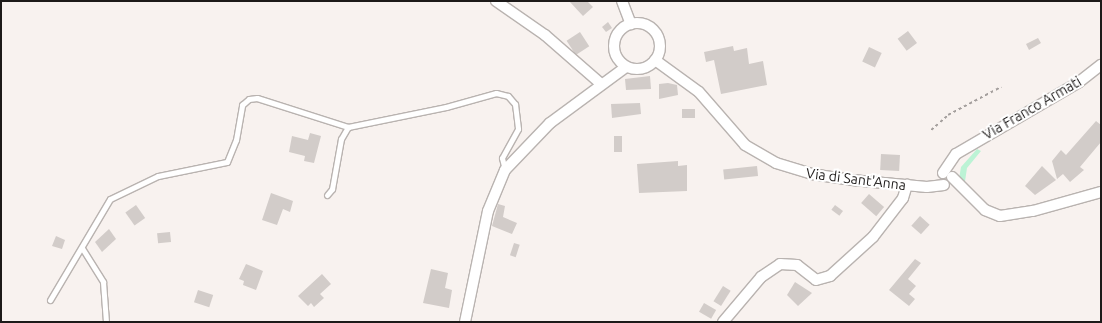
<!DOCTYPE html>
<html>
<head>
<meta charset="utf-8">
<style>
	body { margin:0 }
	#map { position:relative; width:1102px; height:323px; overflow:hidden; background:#f8f2ef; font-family:Ubuntu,sans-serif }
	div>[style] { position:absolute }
	.green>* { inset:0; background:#bcf3d5 }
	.building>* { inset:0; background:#d2ccc9; transform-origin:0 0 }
	.path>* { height:1.5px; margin-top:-0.75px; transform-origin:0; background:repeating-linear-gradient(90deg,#a49f9d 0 3px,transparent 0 6px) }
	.roads { filter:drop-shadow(1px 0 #b9b3b0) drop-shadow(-1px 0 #b9b3b0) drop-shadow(0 1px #b9b3b0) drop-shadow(0 -1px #b9b3b0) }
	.service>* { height:5px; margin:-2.5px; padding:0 2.5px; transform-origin:2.5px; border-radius:2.5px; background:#fff }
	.minor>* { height:10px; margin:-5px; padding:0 5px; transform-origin:5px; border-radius:5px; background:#fff }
	.minor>.ring { margin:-5px; padding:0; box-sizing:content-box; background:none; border:10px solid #fff; border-radius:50% }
	span { translate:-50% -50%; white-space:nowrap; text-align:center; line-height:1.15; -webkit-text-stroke:4px #fff; paint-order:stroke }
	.street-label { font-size:14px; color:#1d1a19 }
	.frame { position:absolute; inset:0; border:2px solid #1d1a19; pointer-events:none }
</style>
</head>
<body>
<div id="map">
	<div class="green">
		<div style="clip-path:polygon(977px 149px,981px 151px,967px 168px,964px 188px,959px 179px,961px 167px)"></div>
	</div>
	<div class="building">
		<div style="clip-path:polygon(569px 1px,587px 1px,593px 7px,583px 16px)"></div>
		<div style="clip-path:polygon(608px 22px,612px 28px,606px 32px,602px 27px)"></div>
		<div style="left:908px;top:31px;width:15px;height:13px;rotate:53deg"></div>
		<div style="left:580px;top:32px;width:17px;height:16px;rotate:57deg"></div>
		<div style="clip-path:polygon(1038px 38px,1041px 43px,1029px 50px,1026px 44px)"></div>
		<div style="clip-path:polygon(733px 46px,734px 51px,747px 48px,749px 64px,763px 61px,767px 85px,721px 94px,714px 60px,706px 62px,704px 52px)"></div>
		<div style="left:869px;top:47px;width:14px;height:16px;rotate:25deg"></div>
		<div style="clip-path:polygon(650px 76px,651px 89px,626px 90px,625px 79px)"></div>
		<div style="clip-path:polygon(668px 83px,677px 85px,678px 95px,659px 99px,659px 84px)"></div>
		<div style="clip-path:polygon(640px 103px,641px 114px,612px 118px,611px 104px)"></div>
		<div style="left:682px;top:109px;width:13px;height:9px"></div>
		<div style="clip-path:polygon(1096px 121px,1101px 125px,1101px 142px,1080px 167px,1084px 170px,1070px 182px,1063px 174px,1057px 179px,1052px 161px,1061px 150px,1066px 155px)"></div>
		<div style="clip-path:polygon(310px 133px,321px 136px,314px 163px,304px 161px,305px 156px,289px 152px,292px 136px,308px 140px)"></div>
		<div style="left:614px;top:136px;width:8px;height:16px"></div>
		<div style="left:881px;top:154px;width:19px;height:16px;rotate:3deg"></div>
		<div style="clip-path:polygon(678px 161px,678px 166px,687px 165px,687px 191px,639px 193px,637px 164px)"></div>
		<div style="left:757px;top:166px;width:10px;height:34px;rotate:84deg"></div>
		<div style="clip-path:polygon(1042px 166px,1056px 180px,1035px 195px,1025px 186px)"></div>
		<div style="clip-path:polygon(271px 193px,293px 201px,290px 212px,283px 209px,277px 225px,262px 220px)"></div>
		<div style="left:869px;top:194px;width:20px;height:12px;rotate:41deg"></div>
		<div style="clip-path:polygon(498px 204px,505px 206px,503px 217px,517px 223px,512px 234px,492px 226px)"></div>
		<div style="left:136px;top:205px;width:16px;height:13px;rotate:55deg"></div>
		<div style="left:835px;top:205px;width:10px;height:6px;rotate:37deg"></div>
		<div style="left:920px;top:216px;width:13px;height:13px;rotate:42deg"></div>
		<div style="clip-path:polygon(109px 229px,116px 239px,102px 252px,95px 242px)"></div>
		<div style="left:170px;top:232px;width:10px;height:13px;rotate:84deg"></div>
		<div style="clip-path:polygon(56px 236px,65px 240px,62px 249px,52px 246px)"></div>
		<div style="left:514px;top:243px;width:6px;height:13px;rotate:18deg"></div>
		<div style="clip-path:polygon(915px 259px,921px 263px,908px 279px,916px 286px,909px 294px,915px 299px,909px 306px,889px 290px)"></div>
		<div style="clip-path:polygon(246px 264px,263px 271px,256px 290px,243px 285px,244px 281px,239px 279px)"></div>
		<div style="clip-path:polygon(431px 269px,448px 273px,445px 288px,452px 290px,449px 308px,423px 303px)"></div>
		<div style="clip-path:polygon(322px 274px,331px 284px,320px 294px,324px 298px,314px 307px,311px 303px,308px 306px,298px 296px)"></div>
		<div style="clip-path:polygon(795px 282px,812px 293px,798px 306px,787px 295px)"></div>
		<div style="left:723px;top:286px;width:9px;height:18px;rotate:32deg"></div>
		<div style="left:198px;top:290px;width:16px;height:13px;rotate:18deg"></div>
		<div style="left:704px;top:303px;width:14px;height:10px;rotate:30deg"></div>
	</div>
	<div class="path">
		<div style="left:931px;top:130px;width:23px;rotate:-41deg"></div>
		<div style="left:948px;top:115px;width:60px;rotate:-27.8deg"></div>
	</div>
	<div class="roads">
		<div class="service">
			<div style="left:327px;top:195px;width:8px;rotate:-50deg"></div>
			<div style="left:332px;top:189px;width:51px;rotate:-79.8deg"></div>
			<div style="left:341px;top:139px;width:14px;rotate:-60deg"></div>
			<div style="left:348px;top:127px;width:100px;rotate:-11.5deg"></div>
			<div style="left:446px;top:107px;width:52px;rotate:-15.6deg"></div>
			<div style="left:496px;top:93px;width:12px;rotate:14deg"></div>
			<div style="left:508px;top:96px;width:11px;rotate:49deg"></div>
			<div style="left:515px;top:104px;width:25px;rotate:83deg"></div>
			<div style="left:518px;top:129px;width:33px;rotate:119deg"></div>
			<div style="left:502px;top:158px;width:12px;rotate:76deg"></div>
			<div style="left:82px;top:248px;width:40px;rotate:58deg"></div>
			<div style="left:103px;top:282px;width:40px;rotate:85.7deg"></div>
			<div style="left:50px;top:300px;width:117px;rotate:-59.3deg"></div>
			<div style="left:110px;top:199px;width:53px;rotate:-25.6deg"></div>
			<div style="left:158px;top:176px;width:70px;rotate:-11.5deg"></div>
			<div style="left:227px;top:162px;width:24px;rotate:-68deg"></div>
			<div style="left:236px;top:140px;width:36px;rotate:-80deg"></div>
			<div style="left:242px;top:105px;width:9px;rotate:-41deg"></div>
			<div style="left:249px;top:99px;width:8px;rotate:-7deg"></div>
			<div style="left:257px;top:98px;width:96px;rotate:17.7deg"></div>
		</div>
		<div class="minor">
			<div style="left:496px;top:1px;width:60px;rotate:34.8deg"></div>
			<div style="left:545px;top:35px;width:73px;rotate:41.1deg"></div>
			<div style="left:622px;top:1px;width:25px;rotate:69deg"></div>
			<div class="ring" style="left:614px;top:23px;width:36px;height:36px"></div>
			<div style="left:655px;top:60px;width:54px;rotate:36deg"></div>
			<div style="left:699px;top:92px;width:70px;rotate:49deg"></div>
			<div style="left:745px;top:145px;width:36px;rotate:30deg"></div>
			<div style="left:776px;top:163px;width:37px;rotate:17deg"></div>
			<div style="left:811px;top:174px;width:41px;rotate:8.3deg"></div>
			<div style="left:852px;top:180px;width:75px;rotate:5.3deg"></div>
			<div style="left:927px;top:187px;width:17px;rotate:-7deg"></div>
			<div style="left:943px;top:173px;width:23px;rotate:-56deg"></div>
			<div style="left:956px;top:154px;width:143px;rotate:-30.3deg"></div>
			<div style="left:1079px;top:82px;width:28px;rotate:-38deg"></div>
			<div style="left:952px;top:177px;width:47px;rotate:45deg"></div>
			<div style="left:985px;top:210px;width:16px;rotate:22deg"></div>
			<div style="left:1000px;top:216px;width:33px;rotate:-9deg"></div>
			<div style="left:1033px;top:211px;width:71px;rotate:-15.6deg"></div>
			<div style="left:465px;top:322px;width:113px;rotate:-78.3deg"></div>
			<div style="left:488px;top:211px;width:44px;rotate:-67.5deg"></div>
			<div style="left:505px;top:170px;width:65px;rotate:-46.2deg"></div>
			<div style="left:550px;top:123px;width:94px;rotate:-36.4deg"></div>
			<div style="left:723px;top:322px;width:59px;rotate:-49.8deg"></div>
			<div style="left:761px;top:277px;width:23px;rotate:-34deg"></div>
			<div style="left:780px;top:264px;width:17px;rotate:3deg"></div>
			<div style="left:797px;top:265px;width:24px;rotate:38deg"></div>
			<div style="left:816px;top:280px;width:15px;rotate:-16deg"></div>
			<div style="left:830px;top:276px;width:58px;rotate:-42.2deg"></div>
			<div style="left:873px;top:237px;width:49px;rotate:-52.4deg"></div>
			<div style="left:903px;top:198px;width:14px;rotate:-73deg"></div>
		</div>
	</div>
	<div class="street-label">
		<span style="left:1032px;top:108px;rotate:-30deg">Via Franco Armati</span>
		<span style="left:856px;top:179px;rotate:7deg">Via di Sant'Anna</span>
	</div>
	<div class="frame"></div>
</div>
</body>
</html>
